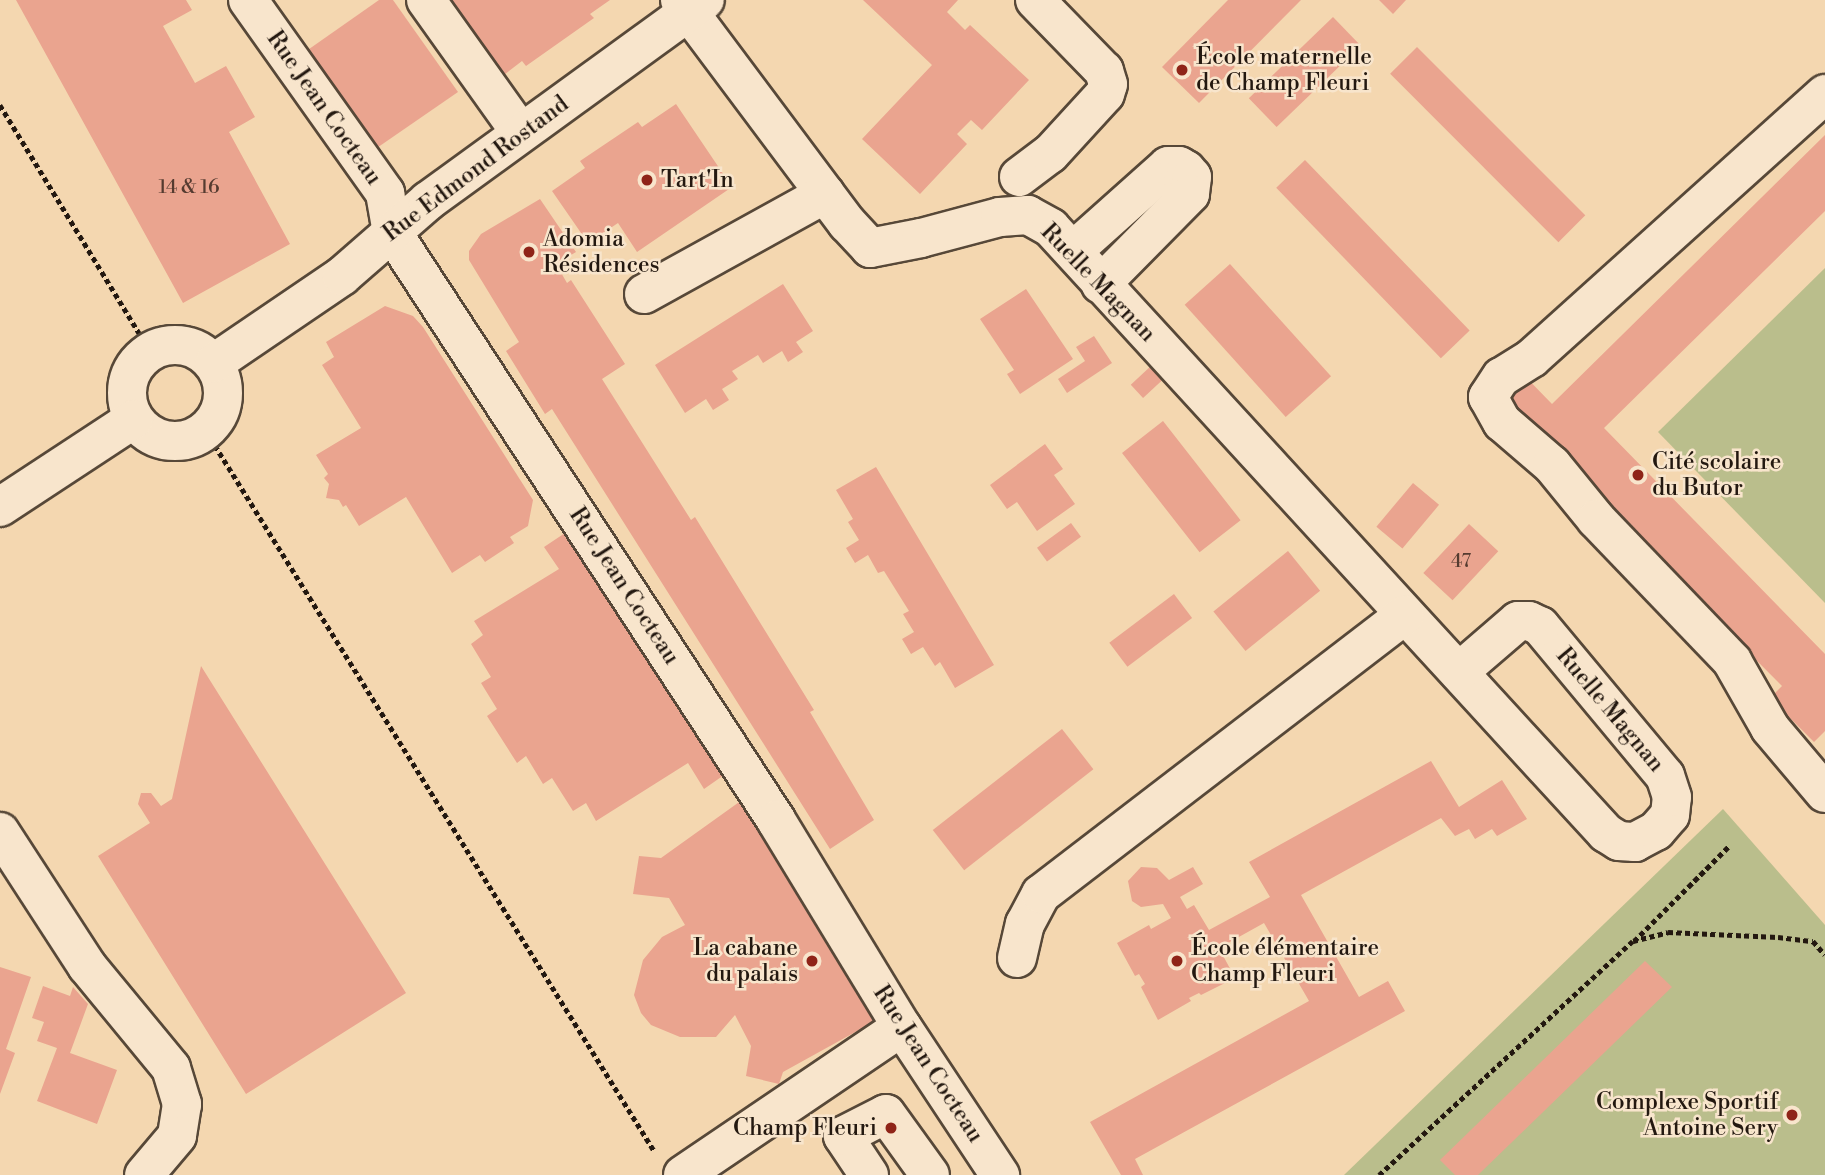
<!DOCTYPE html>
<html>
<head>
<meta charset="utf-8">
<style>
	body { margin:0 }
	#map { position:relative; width:1825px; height:1175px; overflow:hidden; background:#f4d7b0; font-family:"Libre Bodoni",serif }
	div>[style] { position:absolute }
	.green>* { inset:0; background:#babe8c }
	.building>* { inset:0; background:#eaa48f; transform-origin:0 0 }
	.path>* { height:4.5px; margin-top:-2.25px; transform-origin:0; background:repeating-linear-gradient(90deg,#231810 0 5px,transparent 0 8.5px) }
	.roads { filter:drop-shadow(2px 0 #574838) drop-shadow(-2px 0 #574838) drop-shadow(0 2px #574838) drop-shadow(0 -2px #574838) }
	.minor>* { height:38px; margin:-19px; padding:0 19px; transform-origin:19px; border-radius:19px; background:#f8e5cc }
	.minor>.ring { margin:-19px; padding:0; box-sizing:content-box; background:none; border:38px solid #f8e5cc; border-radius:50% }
	.dots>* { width:19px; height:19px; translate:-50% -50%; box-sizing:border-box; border:4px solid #f8e5cc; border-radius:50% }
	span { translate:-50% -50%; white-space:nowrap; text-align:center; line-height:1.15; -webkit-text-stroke:5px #f8e5cc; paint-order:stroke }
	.number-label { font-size:19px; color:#553b30 }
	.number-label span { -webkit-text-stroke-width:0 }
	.poi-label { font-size:23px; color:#231810 }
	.left { translate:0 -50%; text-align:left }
	.right { translate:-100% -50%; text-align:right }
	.street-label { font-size:23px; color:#231810 }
</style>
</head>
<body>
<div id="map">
	<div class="green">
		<div style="clip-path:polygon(1825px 268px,1825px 603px,1658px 432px)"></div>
		<div style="clip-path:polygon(1723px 809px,1825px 925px,1825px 1175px,1344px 1175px)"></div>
	</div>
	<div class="building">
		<div style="clip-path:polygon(16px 0,186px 0,192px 10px,163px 26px,195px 83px,226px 66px,255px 117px,229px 132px,290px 244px,183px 303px)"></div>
		<div style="clip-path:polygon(379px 0,393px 0,458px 92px,371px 152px,302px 54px)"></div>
		<div style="clip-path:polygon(445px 0,610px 0,590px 14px,594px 18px,526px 66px,522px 61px,500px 78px)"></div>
		<div style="clip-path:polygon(863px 0,958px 0,947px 12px,965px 30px,970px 25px,1029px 80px,982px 130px,971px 120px,957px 134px,967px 144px,920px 194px,862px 139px,932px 65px)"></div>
		<div style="clip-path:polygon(1228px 0,1301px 0,1199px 103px,1162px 67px)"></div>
		<div style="clip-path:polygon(1379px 0,1406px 0,1393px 14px)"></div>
		<div style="left:1333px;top:17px;width:40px;height:117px;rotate:46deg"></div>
		<div style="left:1417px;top:47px;width:238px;height:38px;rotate:45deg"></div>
		<div style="clip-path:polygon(676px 104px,732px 187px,637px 252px,618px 223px,588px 243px,552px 191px,585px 168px,580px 161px,638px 122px,642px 127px)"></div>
		<div style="clip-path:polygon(1825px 135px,1825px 211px,1604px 428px,1825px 654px,1825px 731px,1814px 742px,1770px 698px,1782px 686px,1494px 396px,1520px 371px,1552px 404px)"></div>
		<div style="left:1305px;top:160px;width:237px;height:40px;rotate:46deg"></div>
		<div style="clip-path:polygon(540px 199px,576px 252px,556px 264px,567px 283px,571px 280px,625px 364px,602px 379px,691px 520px,695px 517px,814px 710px,810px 712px,874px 820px,830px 849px,552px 409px,545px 414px,506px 351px,519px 342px,469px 260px,469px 251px,481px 234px)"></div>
		<div style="left:1230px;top:264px;width:151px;height:61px;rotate:48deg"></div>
		<div style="clip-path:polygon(783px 284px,813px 331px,796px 342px,803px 352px,788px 362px,782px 351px,763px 363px,758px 355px,732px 371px,738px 379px,722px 389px,729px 400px,713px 410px,706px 399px,685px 413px,655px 365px)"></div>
		<div style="clip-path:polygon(1026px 289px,1073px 359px,1020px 394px,1007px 374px,1014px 370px,980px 319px)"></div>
		<div style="clip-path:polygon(385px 306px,413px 316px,423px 327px,533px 500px,528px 526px,510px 537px,514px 543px,485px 562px,480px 555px,452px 573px,406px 497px,359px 526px,346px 505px,343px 507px,339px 500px,326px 498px,329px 484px,324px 478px,328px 474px,316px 455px,361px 428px,322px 365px,334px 357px,326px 342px)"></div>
		<div style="clip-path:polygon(1094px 336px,1112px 363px,1067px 393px,1058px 379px,1085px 361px,1076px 347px)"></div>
		<div style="left:1152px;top:365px;width:18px;height:29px;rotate:47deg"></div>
		<div style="left:1163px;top:421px;width:126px;height:52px;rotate:52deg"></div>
		<div style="clip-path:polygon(1045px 444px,1063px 469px,1054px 475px,1075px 504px,1037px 531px,1017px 502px,1007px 509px,990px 485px)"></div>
		<div style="clip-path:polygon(876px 467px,994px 665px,955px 688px,940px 662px,935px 666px,923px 647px,911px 654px,902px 639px,914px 632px,903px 614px,909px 611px,884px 571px,878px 573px,868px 555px,855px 563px,846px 548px,859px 540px,848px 522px,853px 519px,836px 490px)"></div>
		<div style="left:1413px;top:483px;width:34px;height:57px;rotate:40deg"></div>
		<div style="left:1071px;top:523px;width:17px;height:42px;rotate:54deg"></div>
		<div style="left:1469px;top:524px;width:40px;height:67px;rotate:43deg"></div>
		<div style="clip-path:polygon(565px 533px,724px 775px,704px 789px,688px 763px,596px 821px,586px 803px,573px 811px,552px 778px,543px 784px,526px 756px,517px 763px,487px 716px,497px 709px,481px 683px,491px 677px,471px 644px,483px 635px,474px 621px,559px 569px,544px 547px)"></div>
		<div style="left:1288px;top:551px;width:51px;height:96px;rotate:51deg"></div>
		<div style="left:1174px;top:594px;width:30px;height:81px;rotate:53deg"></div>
		<div style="clip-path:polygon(201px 666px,406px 993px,246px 1094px,98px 856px,150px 823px,138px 804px,141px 793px,151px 793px,161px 806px,172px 799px)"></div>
		<div style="left:1062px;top:729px;width:51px;height:164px;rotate:52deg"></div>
		<div style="clip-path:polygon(1431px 761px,1459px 807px,1502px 780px,1527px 819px,1497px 836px,1492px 829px,1475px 839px,1469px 829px,1455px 836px,1441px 818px,1301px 895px,1359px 997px,1388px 981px,1405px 1011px,1135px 1159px,1143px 1175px,1121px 1175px,1090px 1122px,1309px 1001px,1264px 923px,1219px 948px,1235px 978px,1201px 995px,1199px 993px,1189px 998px,1191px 1001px,1158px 1020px,1141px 987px,1145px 984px,1139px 974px,1135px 976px,1117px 943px,1149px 925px,1151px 929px,1171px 918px,1163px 904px,1141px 907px,1132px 901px,1128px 881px,1141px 867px,1157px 868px,1169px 880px,1193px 867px,1203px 884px,1180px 897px,1187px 909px,1194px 905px,1209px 930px,1270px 897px,1249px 862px)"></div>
		<div style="clip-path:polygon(742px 800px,877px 1020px,783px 1072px,779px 1084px,746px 1076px,751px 1046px,735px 1015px,716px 1037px,680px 1037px,651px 1025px,641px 1013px,634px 995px,643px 960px,662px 937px,685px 925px,669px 898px,633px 894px,639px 856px,661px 858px)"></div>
		<div style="clip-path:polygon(1645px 961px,1672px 987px,1478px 1175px,1455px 1175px,1440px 1160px)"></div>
		<div style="clip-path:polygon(0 967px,31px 977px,6px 1049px,15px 1053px,0 1094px)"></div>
		<div style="clip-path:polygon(43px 986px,70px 996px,73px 987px,88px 1004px,70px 1053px,117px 1070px,97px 1124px,37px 1101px,57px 1048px,37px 1041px,44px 1022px,32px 1018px)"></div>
	</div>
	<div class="path">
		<div style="left:0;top:105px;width:288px;rotate:58.6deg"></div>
		<div style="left:206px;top:431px;width:849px;rotate:58.09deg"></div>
		<div style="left:1634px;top:941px;width:133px;rotate:-45deg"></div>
		<div style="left:1379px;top:1175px;width:345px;rotate:-42.7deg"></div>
		<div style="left:1633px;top:941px;width:36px;rotate:-14deg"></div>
		<div style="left:1668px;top:932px;width:110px;rotate:2.6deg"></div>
		<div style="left:1778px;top:937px;width:35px;rotate:7deg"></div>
		<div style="left:1813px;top:941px;width:18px;rotate:49deg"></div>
	</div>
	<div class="roads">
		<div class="minor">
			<div style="left:248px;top:0;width:237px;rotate:54.6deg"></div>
			<div style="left:385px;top:193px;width:40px;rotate:80deg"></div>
			<div style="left:392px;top:232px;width:702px;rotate:56.85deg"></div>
			<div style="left:776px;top:820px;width:242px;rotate:58.7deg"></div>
			<div style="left:902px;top:1027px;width:178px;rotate:56.5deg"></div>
			<div style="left:426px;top:0;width:163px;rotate:54.5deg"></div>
			<div style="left:680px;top:0;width:279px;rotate:53.2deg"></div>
			<div style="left:847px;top:223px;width:34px;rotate:47deg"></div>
			<div style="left:870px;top:248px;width:52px;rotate:-11.1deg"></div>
			<div style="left:921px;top:238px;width:82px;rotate:-14.9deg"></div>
			<div style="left:1000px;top:217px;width:28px;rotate:-4deg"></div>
			<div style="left:1028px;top:215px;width:26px;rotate:29deg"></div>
			<div style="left:1051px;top:228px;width:821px;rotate:47.47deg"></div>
			<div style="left:1606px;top:833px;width:15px;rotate:32deg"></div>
			<div style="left:1619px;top:841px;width:16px;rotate:4deg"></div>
			<div style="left:1635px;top:842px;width:24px;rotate:-28deg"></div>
			<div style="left:1656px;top:831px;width:21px;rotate:-49deg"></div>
			<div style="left:1670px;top:815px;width:18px;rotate:-84deg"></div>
			<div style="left:1672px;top:797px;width:22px;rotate:-108deg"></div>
			<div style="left:1665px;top:776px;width:195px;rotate:-129.8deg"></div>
			<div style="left:1540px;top:626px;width:12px;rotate:-156deg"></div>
			<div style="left:1529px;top:621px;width:11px;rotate:180deg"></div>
			<div style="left:1518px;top:621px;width:78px;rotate:139.2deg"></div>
			<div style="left:1825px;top:94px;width:394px;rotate:138deg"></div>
			<div style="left:1532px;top:358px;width:36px;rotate:148deg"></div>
			<div style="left:1501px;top:377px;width:24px;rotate:123deg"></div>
			<div style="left:1488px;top:397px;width:29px;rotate:61deg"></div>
			<div style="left:1502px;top:422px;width:66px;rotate:40.7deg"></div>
			<div style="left:1552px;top:465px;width:70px;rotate:50.8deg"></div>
			<div style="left:1596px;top:519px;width:197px;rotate:46.2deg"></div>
			<div style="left:1732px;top:661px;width:77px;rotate:60.4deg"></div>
			<div style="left:1770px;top:728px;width:85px;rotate:49.8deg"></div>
			<div style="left:1019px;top:177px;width:39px;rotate:-37deg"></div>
			<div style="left:1050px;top:154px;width:81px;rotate:-47.5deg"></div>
			<div style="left:1105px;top:94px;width:10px;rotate:-73deg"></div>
			<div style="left:1108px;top:84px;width:14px;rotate:-107deg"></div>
			<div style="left:1104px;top:71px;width:99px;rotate:-134.2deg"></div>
			<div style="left:1073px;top:251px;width:127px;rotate:-41.8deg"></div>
			<div style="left:1168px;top:166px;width:11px"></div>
			<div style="left:1179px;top:166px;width:8px;rotate:30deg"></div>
			<div style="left:1186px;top:170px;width:9px;rotate:49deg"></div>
			<div style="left:1192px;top:177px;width:17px;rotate:97deg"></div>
			<div style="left:1190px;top:194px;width:127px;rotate:134.7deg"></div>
			<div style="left:644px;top:294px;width:207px;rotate:-28.9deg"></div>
			<div class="ring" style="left:127px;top:345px;width:58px;height:58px"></div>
			<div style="left:214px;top:363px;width:155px;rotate:-34.2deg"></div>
			<div style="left:342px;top:276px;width:114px;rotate:-41.1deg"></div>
			<div style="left:428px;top:201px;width:342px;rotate:-36deg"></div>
			<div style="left:0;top:507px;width:160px;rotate:-33.3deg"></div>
			<div style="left:0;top:832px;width:160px;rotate:57deg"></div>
			<div style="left:87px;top:966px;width:132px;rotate:50.5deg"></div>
			<div style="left:171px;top:1068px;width:38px;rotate:73deg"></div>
			<div style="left:182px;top:1104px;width:32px;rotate:99deg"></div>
			<div style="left:177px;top:1136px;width:51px;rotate:130.2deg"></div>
			<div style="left:1017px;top:958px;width:35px;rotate:-77deg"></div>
			<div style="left:1025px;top:924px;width:34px;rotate:-62deg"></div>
			<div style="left:1041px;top:894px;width:458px;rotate:-37.5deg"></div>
			<div style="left:683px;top:1175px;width:264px;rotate:-34.1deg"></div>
			<div style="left:869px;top:1175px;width:47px;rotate:-123.7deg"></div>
			<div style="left:843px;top:1136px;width:48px;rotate:-27.1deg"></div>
			<div style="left:886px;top:1114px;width:75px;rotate:54.2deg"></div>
		</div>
	</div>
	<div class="dots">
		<div style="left:1182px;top:70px;background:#8f2418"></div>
		<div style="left:647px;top:180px;background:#8f2418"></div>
		<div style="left:529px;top:252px;background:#8f2418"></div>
		<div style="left:1638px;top:475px;background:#8f2418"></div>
		<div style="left:812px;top:961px;background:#8f2418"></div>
		<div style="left:1177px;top:961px;background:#8f2418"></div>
		<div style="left:1792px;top:1115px;background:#8f2418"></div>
		<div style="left:891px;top:1128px;background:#8f2418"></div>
	</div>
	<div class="number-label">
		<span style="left:189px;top:188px">14 &amp; 16</span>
		<span style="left:1461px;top:562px">47</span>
	</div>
	<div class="poi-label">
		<span class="left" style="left:1196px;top:70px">École maternelle<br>de Champ Fleuri</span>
		<span class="left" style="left:661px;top:180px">Tart'In</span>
		<span class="left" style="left:543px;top:252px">Adomia<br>Résidences</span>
		<span class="left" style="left:1652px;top:475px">Cité scolaire<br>du Butor</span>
		<span class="right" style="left:798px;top:961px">La cabane<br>du palais</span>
		<span class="left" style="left:1191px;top:961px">École élémentaire<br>Champ Fleuri</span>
		<span class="right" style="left:1778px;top:1115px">Complexe Sportif<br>Antoine Sery</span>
		<span class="right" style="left:877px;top:1128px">Champ Fleuri</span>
	</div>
	<div class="street-label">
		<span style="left:324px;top:108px;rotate:55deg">Rue Jean Cocteau</span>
		<span style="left:476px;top:169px;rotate:-37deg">Rue Edmond Rostand</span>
		<span style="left:1098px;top:283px;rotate:46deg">Ruelle Magnan</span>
		<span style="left:624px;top:586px;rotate:57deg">Rue Jean Cocteau</span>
		<span style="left:1610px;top:710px;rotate:50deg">Ruelle Magnan</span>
		<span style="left:928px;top:1064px;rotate:57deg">Rue Jean Cocteau</span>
	</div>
</div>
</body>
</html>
